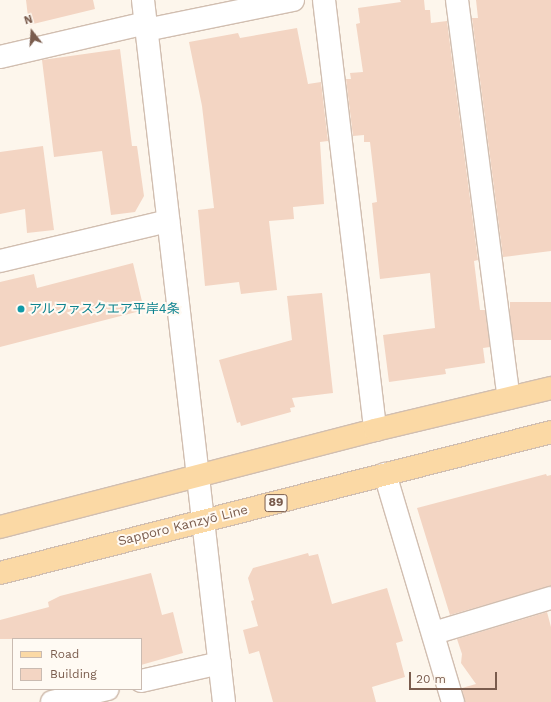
<!DOCTYPE html>
<html>
<head>
<meta charset="utf-8">
<style>
	body { margin:0 }
	#map { position:relative; width:551px; height:702px; overflow:hidden; background:#fdf6ec; font-family:"Work Sans","Noto Sans JP",sans-serif }
	div>[style] { position:absolute }
	.building>* { inset:0; background:#f3d5c3; transform-origin:0 0 }
	.roads { filter:drop-shadow(1px 0 #d1beb0) drop-shadow(-1px 0 #d1beb0) drop-shadow(0 1px #d1beb0) drop-shadow(0 -1px #d1beb0) }
	.minor>* { height:22px; margin:-11px; padding:0 11px; transform-origin:11px; border-radius:11px; background:#fff }
	.major>* { height:22px; margin:-11px; padding:0 11px; transform-origin:11px; border-radius:11px; background:#fbd9a5 }
	.dots>* { width:11px; height:11px; translate:-50% -50%; box-sizing:border-box; border:2px solid #fffaf3; border-radius:50% }
	span { translate:-50% -50%; white-space:nowrap; text-align:center; line-height:1.15; -webkit-text-stroke:4px #fffaf3; paint-order:stroke }
	.shield-label span { padding:1px 3px; background:#fffaf3; border:1px solid; border-radius:3px; -webkit-text-stroke-width:0 }
	.shield-label { font-size:12px; color:#7a5c4d; font-weight:700 }
	.culture-label { font-size:13px; color:#0d838f }
	.left { translate:0 -50%; text-align:left }
	.street-label { font-size:13px; color:#7a5c4d }
	.legend { position:absolute; left:12px; top:638px; width:130px; height:52px; box-sizing:border-box; background:#fffaf3; border:1px solid #cabbb1; margin:0; padding:5px 7px; list-style:none; font-size:12px; color:#7a5c4d }
	.legend li { display:flex; align-items:center; gap:8px; height:20px }
	.legend b { width:20px; border:1px solid #cabbb1 }
	.north { position:absolute; left:12px; top:12px; width:40px; height:40px; -webkit-text-stroke:3px #fffaf3; paint-order:stroke; rotate:343deg; font-size:11px; font-weight:700; line-height:16px; text-align:center; color:#7a5c4d }
	.north::after { content:''; display:block; margin:auto; width:14px; height:18px; background:#7a5c4d; clip-path:polygon(50% 0,100% 100%,50% 72%,0 100%) }
	.scale { position:absolute; left:409px; top:672px; width:88px; height:18px; box-sizing:border-box; border:2px solid #7a5c4d; border-top:0; padding-left:5px; font-size:12px; line-height:14px; white-space:nowrap; color:#7a5c4d; -webkit-text-stroke:3px #fffaf3; paint-order:stroke }
</style>
</head>
<body>
<div id="map">
	<div class="building">
		<div style="clip-path:polygon(26px 0,93px 0,95px 9px,29px 25px)"></div>
		<div style="clip-path:polygon(400px 0,424px 0,425px 10px,430px 10px,431px 23px,447px 21px,478px 260px,474px 261px,480px 310px,485px 310px,490px 347px,483px 348px,485px 363px,445px 369px,446px 374px,389px 382px,383px 335px,435px 328px,430px 273px,380px 279px,372px 203px,377px 202px,370px 142px,364px 142px,364px 135px,353px 136px,346px 79px,351px 79px,350px 73px,363px 72px,356px 24px,360px 23px,358px 8px,401px 2px)"></div>
		<div style="clip-path:polygon(476px 0,551px 0,551px 251px,503px 257px,472px 18px,478px 18px)"></div>
		<div style="clip-path:polygon(297px 28px,308px 84px,321px 82px,328px 141px,320px 142px,324px 204px,293px 207px,294px 219px,269px 221px,277px 290px,241px 294px,239px 282px,205px 286px,198px 210px,214px 208px,202px 106px,189px 42px,238px 33px,240px 38px)"></div>
		<div style="clip-path:polygon(120px 49px,132px 146px,137px 146px,144px 196px,135px 212px,111px 215px,102px 151px,54px 157px,42px 60px)"></div>
		<div style="clip-path:polygon(43px 146px,54px 230px,27px 233px,25px 209px,0 214px,0 152px)"></div>
		<div style="clip-path:polygon(133px 263px,144px 310px,0 347px,0 282px,34px 274px,37px 288px)"></div>
		<div style="clip-path:polygon(322px 293px,333px 393px,292px 398px,295px 407px,290px 408px,291px 412px,241px 426px,240px 422px,237px 423px,219px 360px,292px 340px,287px 296px)"></div>
		<div style="left:551px;top:302px;width:38px;height:41px;rotate:90deg"></div>
		<div style="clip-path:polygon(546px 474px,547px 476px,551px 475px,551px 586px,450px 615px,417px 508px)"></div>
		<div style="clip-path:polygon(308px 553px,309px 556px,318px 554px,332px 604px,387px 588px,403px 641px,396px 643px,405px 677px,372px 687px,376px 702px,273px 702px,259px 651px,249px 654px,243px 630px,258px 626px,251px 601px,254px 600px,248px 578px,253px 568px)"></div>
		<div style="clip-path:polygon(151px 573px,162px 615px,173px 612px,183px 653px,141px 665px,141px 639px,0 639px,0 620px,49px 607px,48px 602px,60px 596px)"></div>
		<div style="clip-path:polygon(547px 612px,551px 627px,551px 702px,465px 702px,462px 688px,476px 684px,461px 663px,462px 654px,457px 639px)"></div>
	</div>
	<div class="roads">
		<div class="minor">
			<div style="left:143px;top:0;width:707px;rotate:83.42deg"></div>
			<div style="left:324px;top:0;width:433px;rotate:83.2deg"></div>
			<div style="left:457px;top:0;width:401px;rotate:82.6deg"></div>
			<div style="left:146px;top:30px;width:150px;rotate:-11.5deg"></div>
			<div style="left:0;top:57px;width:150px;rotate:-13.1deg"></div>
			<div style="left:0;top:261px;width:173px;rotate:-13.4deg"></div>
			<div style="left:385px;top:474px;width:238px;rotate:73.4deg"></div>
			<div style="left:434px;top:633px;width:122px;rotate:-16.7deg"></div>
			<div style="left:141px;top:681px;width:81px;rotate:-12.8deg"></div>
			<div style="left:52px;top:702px;width:57px;rotate:-13.1deg"></div>
		</div>
		<div class="major">
			<div style="left:0;top:527px;width:387px;rotate:-14.5deg"></div>
			<div style="left:375px;top:430px;width:181px;rotate:-13.4deg"></div>
			<div style="left:0;top:573px;width:569px;rotate:-14.35deg"></div>
		</div>
	</div>
	<div class="dots">
		<div style="left:21px;top:309px;background:#0f9aa8"></div>
	</div>
	<div class="shield-label">
		<span style="left:276px;top:503px">89</span>
	</div>
	<div class="culture-label">
		<span class="left" style="left:29px;top:309px">アルファスクエア平岸4条</span>
	</div>
	<div class="street-label">
		<span style="left:183px;top:526px;rotate:-14deg">Sapporo Kanzyō Line</span>
	</div>
	<ul class="legend">
	<li><b style="height:5px;background:#fbd9a5"></b>Road</li>
	<li><b style="height:11px;background:#f3d5c3"></b>Building</li>
	</ul>
	<div class="north">N</div>
	<div class="scale">20 m</div>
</div>
</body>
</html>
